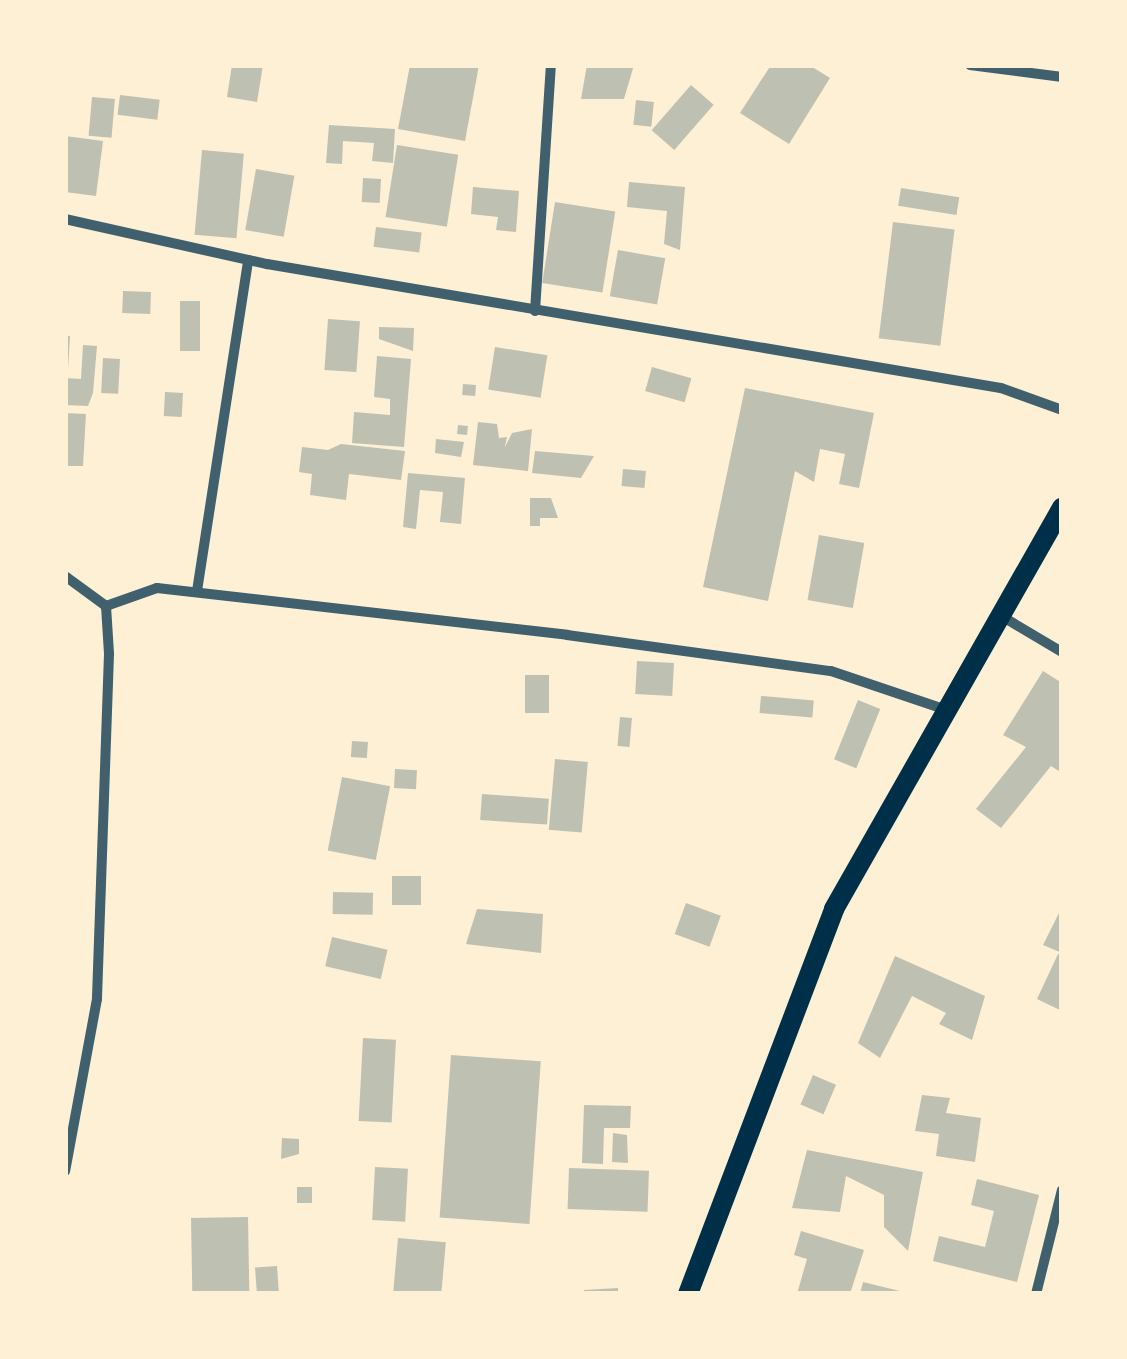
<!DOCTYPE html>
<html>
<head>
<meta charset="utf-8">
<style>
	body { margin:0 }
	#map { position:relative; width:1127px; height:1359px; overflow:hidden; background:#fdf0d5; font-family:"PT Sans",sans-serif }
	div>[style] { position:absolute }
	.building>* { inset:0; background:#bec0b2; transform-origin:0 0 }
	.minor>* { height:10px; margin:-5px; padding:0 5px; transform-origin:5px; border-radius:5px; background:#3f606c }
	.secondary>* { height:20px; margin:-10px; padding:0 10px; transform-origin:10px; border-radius:10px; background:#003049 }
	span { translate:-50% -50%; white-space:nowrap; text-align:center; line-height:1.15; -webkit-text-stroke:9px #fdf0d5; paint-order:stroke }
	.frame { position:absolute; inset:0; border:68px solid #fdf0d5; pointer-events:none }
</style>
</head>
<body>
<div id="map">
	<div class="building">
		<div style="clip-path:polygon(232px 65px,263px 65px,257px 102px,227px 97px)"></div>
		<div style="clip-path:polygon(410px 65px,479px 65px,465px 141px,398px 129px)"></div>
		<div style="clip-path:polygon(587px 65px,634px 65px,624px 99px,581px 99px)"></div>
		<div style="clip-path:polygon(771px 65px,809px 65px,830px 78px,789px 144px,740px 113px)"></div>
		<div style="left:691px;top:85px;width:30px;height:60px;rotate:41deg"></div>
		<div style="left:120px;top:95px;width:40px;height:20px;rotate:7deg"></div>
		<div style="left:92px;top:97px;width:23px;height:39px;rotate:5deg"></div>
		<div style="left:636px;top:100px;width:18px;height:25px;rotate:6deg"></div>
		<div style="clip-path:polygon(329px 125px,395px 129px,393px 163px,372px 161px,374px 143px,343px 141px,342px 164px,326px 163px)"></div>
		<div style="clip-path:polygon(65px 136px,103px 141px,96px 196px,65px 192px)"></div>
		<div style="left:397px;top:145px;width:62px;height:73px;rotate:9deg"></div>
		<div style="left:202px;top:150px;width:42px;height:85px;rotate:5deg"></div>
		<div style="left:256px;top:169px;width:39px;height:62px;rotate:10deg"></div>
		<div style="left:363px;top:178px;width:18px;height:24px;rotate:3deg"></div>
		<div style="clip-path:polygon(629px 182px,685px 187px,680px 250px,664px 244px,667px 211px,627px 207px)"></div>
		<div style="clip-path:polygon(473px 187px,519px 191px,516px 232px,496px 230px,498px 217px,471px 214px)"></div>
		<div style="left:901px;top:188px;width:59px;height:18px;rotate:9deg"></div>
		<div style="left:555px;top:202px;width:61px;height:82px;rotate:9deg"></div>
		<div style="left:893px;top:222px;width:62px;height:117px;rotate:7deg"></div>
		<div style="left:376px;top:227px;width:46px;height:20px;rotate:7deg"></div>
		<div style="left:618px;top:250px;width:48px;height:47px;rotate:10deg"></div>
		<div style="left:123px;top:291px;width:28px;height:22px;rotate:2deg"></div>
		<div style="left:180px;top:301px;width:20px;height:50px"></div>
		<div style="left:328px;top:319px;width:32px;height:51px;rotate:4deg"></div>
		<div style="clip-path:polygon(379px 327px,414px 328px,413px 351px,379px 339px)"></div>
		<div style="clip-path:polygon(65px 336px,70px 336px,68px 369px,65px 369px)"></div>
		<div style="clip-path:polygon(83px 345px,97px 346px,93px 393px,88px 406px,65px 405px,65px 378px,81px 379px)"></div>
		<div style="left:495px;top:347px;width:53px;height:43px;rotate:9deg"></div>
		<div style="clip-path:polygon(377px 356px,411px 359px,404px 447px,352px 443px,354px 412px,390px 415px,390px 399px,374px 397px)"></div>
		<div style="left:103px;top:358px;width:17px;height:35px;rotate:3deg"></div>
		<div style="left:652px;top:367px;width:41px;height:25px;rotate:16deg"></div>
		<div style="left:463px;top:384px;width:13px;height:11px;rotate:4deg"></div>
		<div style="clip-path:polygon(745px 388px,874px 413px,859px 488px,839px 484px,845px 454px,820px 449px,814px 482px,795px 471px,768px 601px,703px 587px)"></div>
		<div style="left:165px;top:392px;width:18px;height:24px;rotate:3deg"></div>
		<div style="clip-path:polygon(65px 413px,86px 414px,83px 466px,65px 466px)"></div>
		<div style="clip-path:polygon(478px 422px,497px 424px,499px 438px,507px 437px,505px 447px,512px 433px,532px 429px,528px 471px,473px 465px)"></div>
		<div style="left:458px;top:425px;width:10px;height:9px;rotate:6deg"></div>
		<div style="clip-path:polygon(436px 439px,464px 442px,461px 457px,435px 453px)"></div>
		<div style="clip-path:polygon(341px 444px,405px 451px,401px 480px,349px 474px,346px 500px,310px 495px,312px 474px,299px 472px,302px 447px,328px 450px)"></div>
		<div style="clip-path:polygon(535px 451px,594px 456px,581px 478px,532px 473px)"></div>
		<div style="left:623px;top:469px;width:23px;height:17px;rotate:5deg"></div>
		<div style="clip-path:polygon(408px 473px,465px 478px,461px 524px,440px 522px,443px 492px,420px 490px,416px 529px,403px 527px)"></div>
		<div style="clip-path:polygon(530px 498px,551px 498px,558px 518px,540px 518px,540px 526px,530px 526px)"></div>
		<div style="left:819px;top:535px;width:46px;height:66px;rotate:10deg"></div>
		<div style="left:637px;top:661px;width:37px;height:33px;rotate:3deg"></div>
		<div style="clip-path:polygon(1043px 671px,1062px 683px,1062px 773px,1051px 766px,1001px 828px,976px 809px,1026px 747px,1003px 735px)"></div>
		<div style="left:525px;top:675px;width:24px;height:38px"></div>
		<div style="left:761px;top:696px;width:53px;height:17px;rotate:5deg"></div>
		<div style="left:858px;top:700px;width:24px;height:64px;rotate:22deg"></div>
		<div style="left:620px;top:717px;width:12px;height:29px;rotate:5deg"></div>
		<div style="left:352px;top:741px;width:16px;height:16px;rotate:4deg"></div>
		<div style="left:555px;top:759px;width:33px;height:71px;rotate:5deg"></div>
		<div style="left:395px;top:769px;width:22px;height:19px;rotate:3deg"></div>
		<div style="left:342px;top:777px;width:49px;height:75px;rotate:11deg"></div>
		<div style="left:482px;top:794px;width:67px;height:26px;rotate:4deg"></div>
		<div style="left:392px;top:876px;width:29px;height:29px"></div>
		<div style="left:333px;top:892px;width:40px;height:22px;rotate:1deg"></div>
		<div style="left:686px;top:903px;width:37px;height:33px;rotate:20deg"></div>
		<div style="clip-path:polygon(1062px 907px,1062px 953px,1043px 945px)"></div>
		<div style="clip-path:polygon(477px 909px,543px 914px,541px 953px,466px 944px)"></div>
		<div style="left:332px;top:937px;width:57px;height:30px;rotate:13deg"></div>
		<div style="clip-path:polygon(1058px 954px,1062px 955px,1062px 1011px,1037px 999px)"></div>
		<div style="clip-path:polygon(895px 956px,985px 996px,972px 1040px,939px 1024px,946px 1013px,912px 996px,880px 1058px,858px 1043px)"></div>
		<div style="left:363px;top:1038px;width:33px;height:83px;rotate:3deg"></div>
		<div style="left:451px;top:1055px;width:90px;height:163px;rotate:4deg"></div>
		<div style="left:813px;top:1075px;width:25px;height:32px;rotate:23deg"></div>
		<div style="clip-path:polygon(922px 1095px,950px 1098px,946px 1113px,981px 1118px,975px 1162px,936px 1156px,939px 1134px,915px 1131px)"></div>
		<div style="clip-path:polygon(584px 1105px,631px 1106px,630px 1128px,604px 1128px,603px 1164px,582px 1163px)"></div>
		<div style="clip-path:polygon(613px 1133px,627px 1135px,628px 1163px,612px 1162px)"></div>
		<div style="clip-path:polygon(282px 1138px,299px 1139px,299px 1154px,281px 1159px)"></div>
		<div style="clip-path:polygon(807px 1150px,923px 1172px,908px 1251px,884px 1227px,884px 1195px,846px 1176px,840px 1212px,792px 1208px)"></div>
		<div style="left:375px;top:1167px;width:33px;height:53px;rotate:3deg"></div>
		<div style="left:569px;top:1168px;width:80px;height:41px;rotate:2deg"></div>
		<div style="clip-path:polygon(977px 1179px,1039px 1195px,1017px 1282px,933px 1261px,939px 1236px,985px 1247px,994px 1211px,971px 1205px)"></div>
		<div style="left:297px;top:1187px;width:15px;height:16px"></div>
		<div style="left:248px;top:1217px;width:77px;height:57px;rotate:89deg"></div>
		<div style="clip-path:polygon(801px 1231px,864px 1250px,850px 1294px,797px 1294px,807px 1259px,794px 1255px)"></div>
		<div style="left:398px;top:1238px;width:48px;height:56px;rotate:5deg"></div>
		<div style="left:277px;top:1266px;width:28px;height:22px;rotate:86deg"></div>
		<div style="clip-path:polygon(863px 1282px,908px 1293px,907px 1294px,860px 1294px)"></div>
		<div style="clip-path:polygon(618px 1288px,618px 1294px,584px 1294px,584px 1290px)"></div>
	</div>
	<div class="minor">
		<div style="left:970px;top:65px;width:93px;rotate:7.4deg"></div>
		<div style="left:65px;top:219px;width:207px;rotate:12.6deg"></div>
		<div style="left:267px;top:264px;width:744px;rotate:9.59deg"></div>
		<div style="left:1001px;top:388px;width:65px;rotate:19.8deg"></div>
		<div style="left:535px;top:311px;width:247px;rotate:-86.3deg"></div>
		<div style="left:65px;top:576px;width:51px;rotate:36.2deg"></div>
		<div style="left:106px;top:606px;width:48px;rotate:86.4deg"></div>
		<div style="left:109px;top:654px;width:345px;rotate:92deg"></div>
		<div style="left:97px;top:999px;width:175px;rotate:100.5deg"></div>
		<div style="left:197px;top:591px;width:335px;rotate:-81.2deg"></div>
		<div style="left:106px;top:606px;width:54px;rotate:-19.4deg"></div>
		<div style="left:157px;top:588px;width:413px;rotate:6.5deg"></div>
		<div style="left:567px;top:635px;width:266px;rotate:7.8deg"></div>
		<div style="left:831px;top:671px;width:119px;rotate:18.6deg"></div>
		<div style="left:1003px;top:617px;width:69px;rotate:30.7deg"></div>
		<div style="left:1036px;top:1294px;width:107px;rotate:-76deg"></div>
	</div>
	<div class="secondary">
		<div style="left:688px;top:1294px;width:412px;rotate:-69.2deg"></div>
		<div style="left:834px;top:909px;width:462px;rotate:-60.4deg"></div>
	</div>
	<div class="frame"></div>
</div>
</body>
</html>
